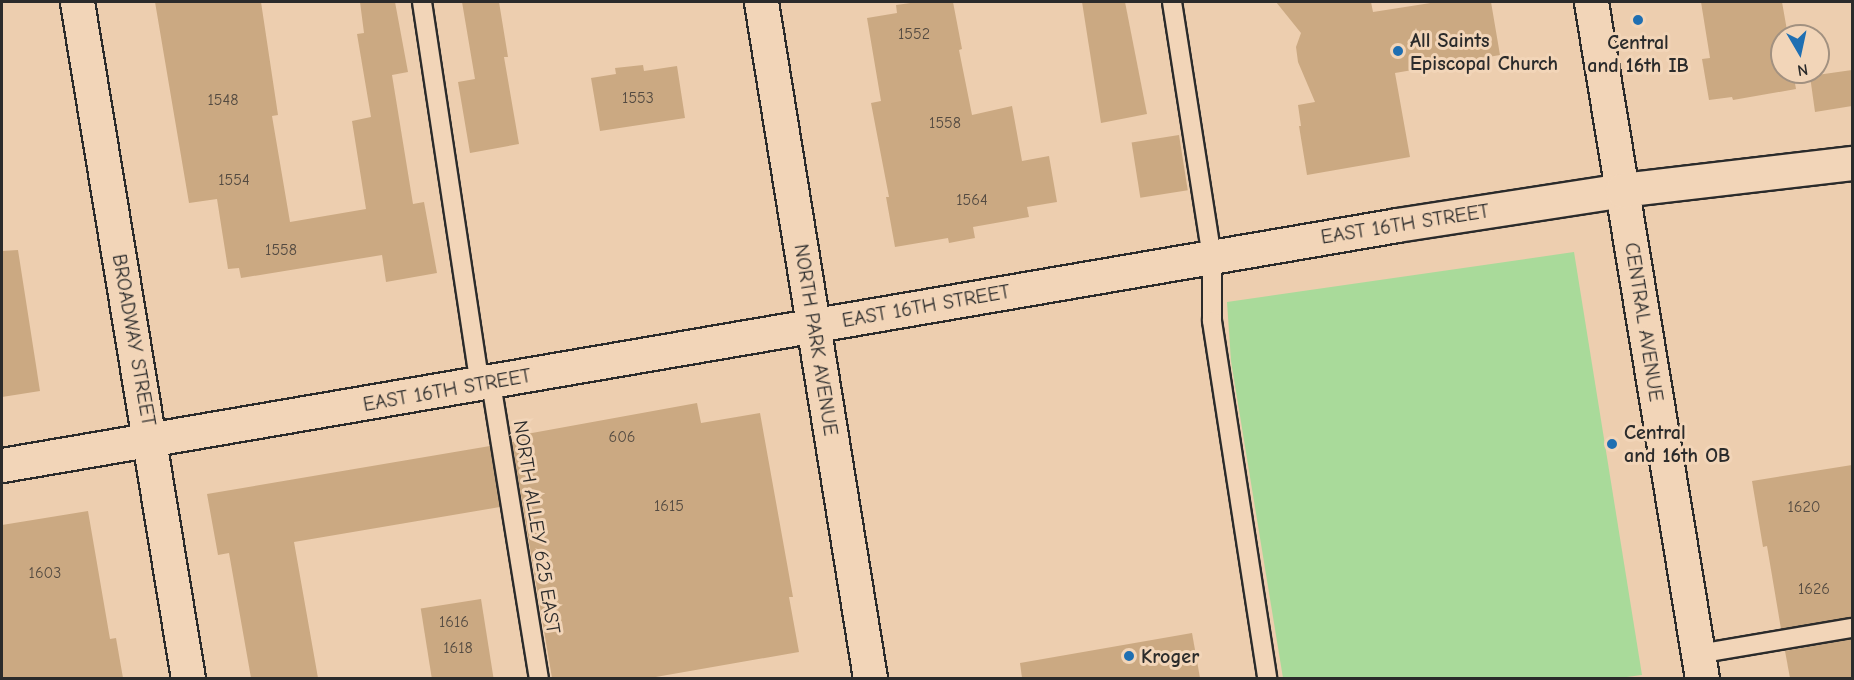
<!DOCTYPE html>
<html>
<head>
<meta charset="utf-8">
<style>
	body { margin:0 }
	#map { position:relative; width:1854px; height:680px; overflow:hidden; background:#edceaf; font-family:"Comic Neue",sans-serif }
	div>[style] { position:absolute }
	.green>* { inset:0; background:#a9da9a }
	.building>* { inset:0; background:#cba982; transform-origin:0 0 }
	.roads { filter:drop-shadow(2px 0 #2b2b2b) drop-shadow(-2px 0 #2b2b2b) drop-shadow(0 2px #2b2b2b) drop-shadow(0 -2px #2b2b2b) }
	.lane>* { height:18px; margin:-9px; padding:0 9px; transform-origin:9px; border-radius:9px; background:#f2d5b8 }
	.street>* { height:33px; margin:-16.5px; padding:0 16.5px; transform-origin:16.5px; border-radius:16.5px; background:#f2d5b8 }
	.secondary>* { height:33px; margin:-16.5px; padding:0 16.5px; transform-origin:16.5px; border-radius:16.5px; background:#f2d5b8 }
	.dots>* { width:16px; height:16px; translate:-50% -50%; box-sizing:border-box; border:3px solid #f2d5b8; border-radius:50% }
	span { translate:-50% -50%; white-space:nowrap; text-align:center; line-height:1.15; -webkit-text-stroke:6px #f2d5b8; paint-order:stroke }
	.number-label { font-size:16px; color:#534a41 }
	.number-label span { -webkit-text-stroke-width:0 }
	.poi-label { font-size:20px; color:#2b2b2b; font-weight:700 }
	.left { translate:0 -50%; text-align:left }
	.street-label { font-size:20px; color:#2b2b2b }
	.frame { position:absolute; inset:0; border:3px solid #2b2b2b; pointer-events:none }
	.north { position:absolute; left:1770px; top:24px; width:60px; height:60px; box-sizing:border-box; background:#f2d5b8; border:2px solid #a29180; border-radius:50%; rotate:171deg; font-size:16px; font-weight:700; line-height:24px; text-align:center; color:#2b2b2b }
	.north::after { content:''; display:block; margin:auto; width:21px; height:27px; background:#1f6fb2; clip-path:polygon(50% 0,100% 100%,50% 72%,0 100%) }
</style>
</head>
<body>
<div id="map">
	<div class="green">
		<div style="clip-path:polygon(1574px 252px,1642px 675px,1619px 678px,1283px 678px,1231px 361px,1227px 302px)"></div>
	</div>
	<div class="building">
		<div style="clip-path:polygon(155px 2px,261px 2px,278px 115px,272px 116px,290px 222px,366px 209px,352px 121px,371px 117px,357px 34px,364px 33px,360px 2px,395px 2px,408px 72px,392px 75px,413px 204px,424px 202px,437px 273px,386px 282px,382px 255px,241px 278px,239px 268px,228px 269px,217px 199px,189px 203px)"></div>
		<div style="clip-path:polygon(462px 2px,499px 2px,508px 57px,504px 57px,519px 144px,470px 153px,458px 82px,475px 79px)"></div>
		<div style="clip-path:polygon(918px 2px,953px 2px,962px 49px,959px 50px,972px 115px,1012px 106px,1022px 161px,1049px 156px,1057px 202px,1027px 207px,1029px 217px,973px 227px,975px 238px,949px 243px,948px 238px,895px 247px,886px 197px,889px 197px,871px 103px,881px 101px,867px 18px,897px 13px,896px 5px)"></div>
		<div style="clip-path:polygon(1082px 2px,1125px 2px,1147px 114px,1101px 123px)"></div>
		<div style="clip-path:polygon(1276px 2px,1371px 2px,1373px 12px,1437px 2px,1491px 2px,1500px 55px,1395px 73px,1410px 157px,1307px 175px,1299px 126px,1301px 126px,1298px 105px,1315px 102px,1298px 62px,1296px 47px,1301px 33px)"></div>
		<div style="clip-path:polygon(1701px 2px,1782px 2px,1788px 36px,1782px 36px,1782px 72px,1793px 72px,1796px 89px,1733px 100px,1732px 97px,1709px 100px,1702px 59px,1710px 58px)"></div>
		<div style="clip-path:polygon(643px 65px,644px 71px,677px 66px,685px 118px,600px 131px,591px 78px,616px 74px,615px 68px)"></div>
		<div style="clip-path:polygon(1852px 70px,1852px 106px,1815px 112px,1810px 76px)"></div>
		<div style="left:1179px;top:135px;width:56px;height:48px;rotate:81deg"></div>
		<div style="clip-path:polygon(18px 250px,40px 391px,2px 397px,2px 251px)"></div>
		<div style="clip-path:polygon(697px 403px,701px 423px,760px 413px,793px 597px,789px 597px,799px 652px,650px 678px,552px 678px,512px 442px,522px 440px,521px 435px)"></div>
		<div style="clip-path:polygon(490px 446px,500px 507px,294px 542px,318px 678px,251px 678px,229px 553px,218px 555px,207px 494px)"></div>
		<div style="clip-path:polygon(1852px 465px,1852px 617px,1781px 629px,1767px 546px,1763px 547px,1752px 481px)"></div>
		<div style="clip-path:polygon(88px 511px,110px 639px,116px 638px,123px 678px,2px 678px,2px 525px)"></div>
		<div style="left:481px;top:599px;width:80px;height:61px;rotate:81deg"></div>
		<div style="clip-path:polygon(1192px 633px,1200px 678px,1022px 678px,1020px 663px)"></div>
		<div style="clip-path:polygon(1852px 639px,1852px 678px,1790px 678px,1785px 651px)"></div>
	</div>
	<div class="roads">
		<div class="lane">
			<div style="left:422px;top:2px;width:387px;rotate:81.4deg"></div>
			<div style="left:1172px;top:2px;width:258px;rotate:81.1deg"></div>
			<div style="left:1212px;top:257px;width:64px;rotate:90deg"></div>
			<div style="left:1212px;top:321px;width:361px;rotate:81.2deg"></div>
			<div style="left:491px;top:383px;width:299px;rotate:80.8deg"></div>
			<div style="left:1698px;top:654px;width:156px;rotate:-9.6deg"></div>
		</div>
		<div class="street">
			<div style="left:77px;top:2px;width:685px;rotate:80.68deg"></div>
			<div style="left:761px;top:2px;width:685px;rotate:80.84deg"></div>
		</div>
		<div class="secondary">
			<div style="left:1591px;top:2px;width:685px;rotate:80.68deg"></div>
			<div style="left:2px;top:465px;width:1415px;rotate:-9.76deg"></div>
			<div style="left:1397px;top:225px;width:228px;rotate:-8.8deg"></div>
			<div style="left:1622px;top:190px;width:232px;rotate:-6.7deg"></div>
		</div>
	</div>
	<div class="dots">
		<div style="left:1638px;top:20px;background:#1f6fb2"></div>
		<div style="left:1398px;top:51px;background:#1f6fb2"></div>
		<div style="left:1612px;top:444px;background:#1f6fb2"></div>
		<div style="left:1129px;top:656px;background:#1f6fb2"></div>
	</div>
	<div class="number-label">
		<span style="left:914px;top:34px">1552</span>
		<span style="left:638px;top:98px">1553</span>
		<span style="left:223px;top:100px">1548</span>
		<span style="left:945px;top:123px">1558</span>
		<span style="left:234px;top:180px">1554</span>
		<span style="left:972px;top:200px">1564</span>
		<span style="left:281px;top:250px">1558</span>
		<span style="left:622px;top:437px">606</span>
		<span style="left:669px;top:506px">1615</span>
		<span style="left:1804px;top:507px">1620</span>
		<span style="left:45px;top:573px">1603</span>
		<span style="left:1814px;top:589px">1626</span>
		<span style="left:454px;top:622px">1616</span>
		<span style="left:458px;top:648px">1618</span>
	</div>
	<div class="poi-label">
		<span class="left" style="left:1410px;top:52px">All Saints<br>Episcopal Church</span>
		<span style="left:1638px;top:54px">Central<br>and 16th IB</span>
		<span class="left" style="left:1624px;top:444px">Central<br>and 16th OB</span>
		<span class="left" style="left:1141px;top:656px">Kroger</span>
	</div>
	<div class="street-label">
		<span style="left:1405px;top:224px;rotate:-9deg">EAST 16TH STREET</span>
		<span style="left:926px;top:306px;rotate:-10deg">EAST 16TH STREET</span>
		<span style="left:1644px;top:322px;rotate:81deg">CENTRAL AVENUE</span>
		<span style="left:134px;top:340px;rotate:80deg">BROADWAY STREET</span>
		<span style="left:816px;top:340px;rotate:81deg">NORTH PARK AVENUE</span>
		<span style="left:447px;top:390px;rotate:-10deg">EAST 16TH STREET</span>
		<span style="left:537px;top:527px;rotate:81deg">NORTH ALLEY 625 EAST</span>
	</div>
	<div class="frame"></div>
	<div class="north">N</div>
</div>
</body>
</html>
